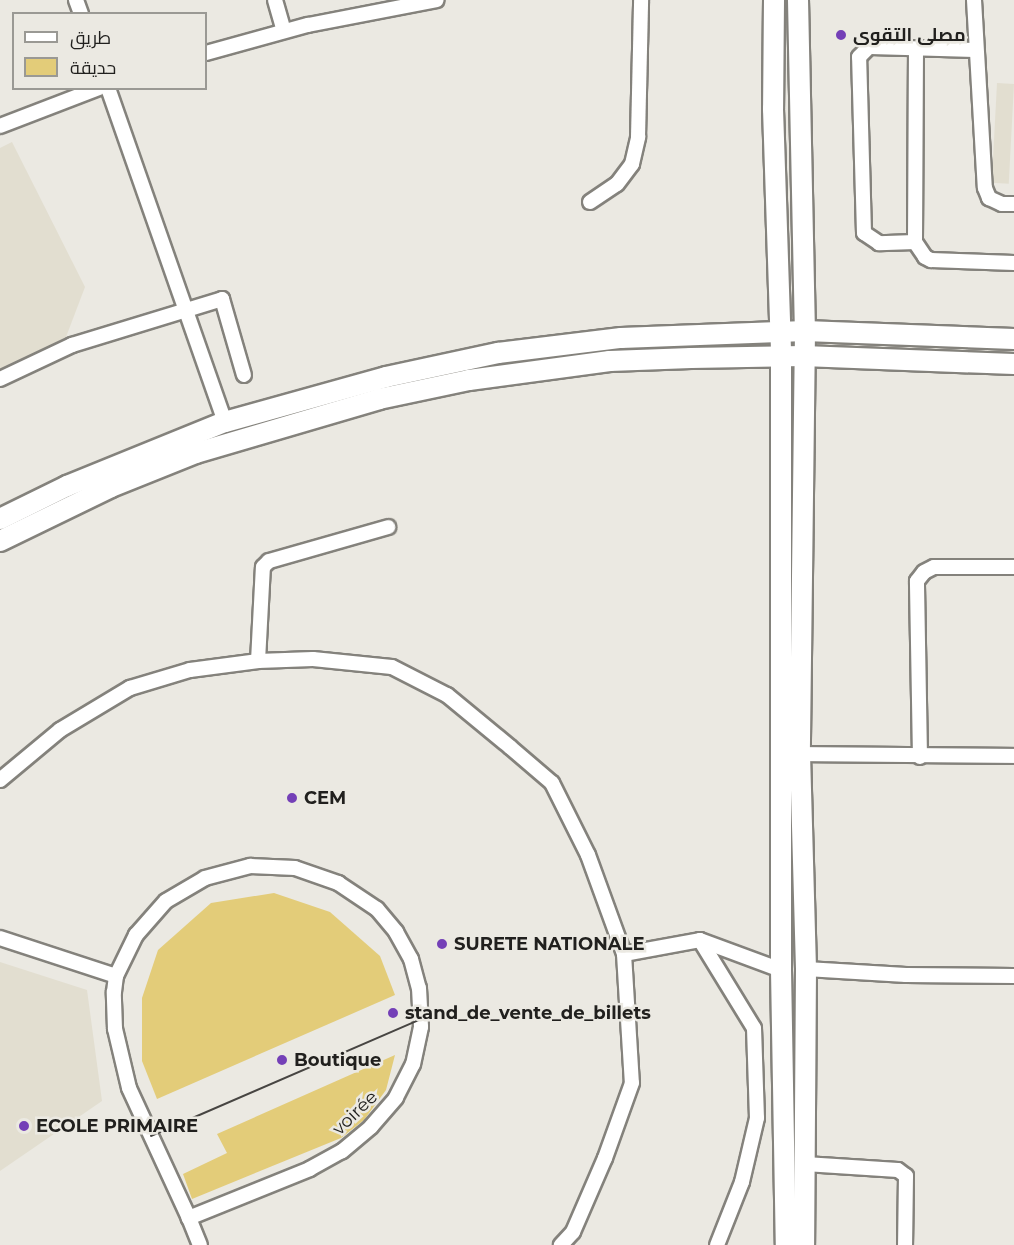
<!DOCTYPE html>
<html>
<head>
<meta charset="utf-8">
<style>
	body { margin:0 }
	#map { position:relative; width:1014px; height:1245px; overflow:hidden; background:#ebe9e2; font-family:Montserrat,Cairo,sans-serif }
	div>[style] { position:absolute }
	.built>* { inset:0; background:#e2ded0; transform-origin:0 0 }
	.green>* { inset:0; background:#e3cc79 }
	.roads { filter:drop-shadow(2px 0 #84827c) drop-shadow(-2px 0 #84827c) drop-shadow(0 2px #84827c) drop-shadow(0 -2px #84827c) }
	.minor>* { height:14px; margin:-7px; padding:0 7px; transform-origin:7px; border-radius:7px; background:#fff }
	.secondary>* { height:20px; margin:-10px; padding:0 10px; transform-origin:10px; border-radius:10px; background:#fff }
	.tram>* { height:1.5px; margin:-0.75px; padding:0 0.75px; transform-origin:0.75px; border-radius:0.75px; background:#474542 }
	.dots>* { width:16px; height:16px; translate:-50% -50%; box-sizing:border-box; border:3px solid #ebe9e2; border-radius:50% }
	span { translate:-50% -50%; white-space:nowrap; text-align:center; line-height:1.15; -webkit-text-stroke:5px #ebe9e2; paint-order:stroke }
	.poi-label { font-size:18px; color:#21201e; font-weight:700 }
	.left { translate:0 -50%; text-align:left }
	.street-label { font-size:18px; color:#21201e }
	.legend { position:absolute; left:12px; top:12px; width:195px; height:78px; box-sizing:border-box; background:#ebe9e2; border:2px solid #9a9994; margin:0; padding:8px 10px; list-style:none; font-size:18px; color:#21201e }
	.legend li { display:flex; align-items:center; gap:12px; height:30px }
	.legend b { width:30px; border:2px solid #9a9994 }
</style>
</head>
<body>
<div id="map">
	<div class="built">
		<div style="left:997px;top:83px;width:17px;height:100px;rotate:3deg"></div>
		<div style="clip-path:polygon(12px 142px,85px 287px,66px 337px,0 371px,0 148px)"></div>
		<div style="clip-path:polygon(0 962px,87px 990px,102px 1101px,0 1171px)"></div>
	</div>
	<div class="green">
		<div style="clip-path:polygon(274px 893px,330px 912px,380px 956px,395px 995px,157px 1099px,142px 1061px,142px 998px,158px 950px,211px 903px)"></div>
		<div style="clip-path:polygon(395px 1055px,386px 1090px,364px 1120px,341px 1138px,192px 1199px,183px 1174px,227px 1153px,217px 1134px)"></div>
	</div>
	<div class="roads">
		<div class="minor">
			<div style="left:76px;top:0;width:15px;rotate:70deg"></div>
			<div style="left:275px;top:0;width:32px;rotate:74deg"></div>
			<div style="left:974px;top:0;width:188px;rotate:86.7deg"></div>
			<div style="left:985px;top:188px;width:11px;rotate:68deg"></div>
			<div style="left:989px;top:198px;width:14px;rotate:25deg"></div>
			<div style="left:1002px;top:204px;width:12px"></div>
			<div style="left:916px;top:49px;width:193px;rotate:90.3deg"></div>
			<div style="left:915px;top:242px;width:18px;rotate:56deg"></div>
			<div style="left:925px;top:257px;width:7px;rotate:27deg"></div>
			<div style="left:931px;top:260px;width:83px;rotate:2.1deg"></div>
			<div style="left:206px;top:53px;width:106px;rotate:-15.4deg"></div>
			<div style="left:308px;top:25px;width:131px;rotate:-11deg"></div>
			<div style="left:108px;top:88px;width:354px;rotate:70.7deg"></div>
			<div style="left:0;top:126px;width:106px;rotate:-21deg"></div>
			<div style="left:590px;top:202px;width:32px;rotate:-34deg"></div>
			<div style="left:617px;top:184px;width:25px;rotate:-53deg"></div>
			<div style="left:632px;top:164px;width:28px;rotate:-77deg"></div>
			<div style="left:638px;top:137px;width:137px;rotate:-88.7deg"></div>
			<div style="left:915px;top:242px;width:36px;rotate:178deg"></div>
			<div style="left:879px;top:243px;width:18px;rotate:-146deg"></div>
			<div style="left:864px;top:233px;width:176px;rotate:-91.6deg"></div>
			<div style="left:859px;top:57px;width:14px;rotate:-45deg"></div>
			<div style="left:869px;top:47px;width:107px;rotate:1.6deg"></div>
			<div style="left:0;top:379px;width:80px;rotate:-25.3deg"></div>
			<div style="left:72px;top:345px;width:157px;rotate:-17deg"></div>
			<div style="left:222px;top:299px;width:79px;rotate:73.9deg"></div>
			<div style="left:258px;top:661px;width:94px;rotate:-87deg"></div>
			<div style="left:263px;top:567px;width:8px;rotate:-45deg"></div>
			<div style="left:269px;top:561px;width:124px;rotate:-15.9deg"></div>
			<div style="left:800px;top:754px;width:214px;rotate:0.5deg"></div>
			<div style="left:920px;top:757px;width:176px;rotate:-91deg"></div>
			<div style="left:917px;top:581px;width:11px;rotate:-52deg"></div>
			<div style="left:924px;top:572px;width:11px;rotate:-27deg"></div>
			<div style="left:934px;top:567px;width:80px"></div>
			<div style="left:0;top:780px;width:78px;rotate:-39.8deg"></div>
			<div style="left:60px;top:730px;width:82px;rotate:-31deg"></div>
			<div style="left:130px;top:688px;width:63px;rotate:-16.7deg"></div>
			<div style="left:190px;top:670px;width:69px;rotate:-7.5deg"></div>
			<div style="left:258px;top:661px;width:55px;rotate:-2.1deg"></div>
			<div style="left:313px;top:659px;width:79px;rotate:5.8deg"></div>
			<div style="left:392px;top:667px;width:62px;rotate:27deg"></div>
			<div style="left:447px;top:695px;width:82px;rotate:39.5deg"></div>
			<div style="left:510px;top:747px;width:55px;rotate:40.6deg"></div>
			<div style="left:552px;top:783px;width:80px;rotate:63.4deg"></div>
			<div style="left:588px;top:855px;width:105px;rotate:70deg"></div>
			<div style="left:624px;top:954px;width:129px;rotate:86.5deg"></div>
			<div style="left:632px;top:1083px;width:80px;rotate:109.8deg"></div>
			<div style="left:605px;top:1158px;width:81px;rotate:113.4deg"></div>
			<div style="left:573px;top:1232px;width:18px;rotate:133deg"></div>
			<div style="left:250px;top:866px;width:45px;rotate:2.5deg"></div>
			<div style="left:295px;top:868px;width:46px;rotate:19.2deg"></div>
			<div style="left:338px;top:883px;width:47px;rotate:33.7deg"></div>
			<div style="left:377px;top:909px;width:30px;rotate:50deg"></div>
			<div style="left:396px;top:932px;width:31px;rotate:61deg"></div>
			<div style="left:411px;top:959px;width:30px;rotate:75deg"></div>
			<div style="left:419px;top:988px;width:39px;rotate:87deg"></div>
			<div style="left:421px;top:1027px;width:38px;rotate:102deg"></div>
			<div style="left:413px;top:1064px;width:38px;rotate:117deg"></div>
			<div style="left:396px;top:1098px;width:38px;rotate:131deg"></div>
			<div style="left:371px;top:1127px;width:38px;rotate:140deg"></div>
			<div style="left:342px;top:1151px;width:37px;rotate:151deg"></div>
			<div style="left:310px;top:1169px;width:131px;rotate:158deg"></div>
			<div style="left:189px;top:1218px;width:143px;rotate:-114.8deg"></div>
			<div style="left:129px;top:1088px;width:61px;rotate:-103.3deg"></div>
			<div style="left:115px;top:1029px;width:37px;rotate:-92deg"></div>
			<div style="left:114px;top:992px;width:16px;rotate:-83deg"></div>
			<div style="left:116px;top:976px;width:46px;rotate:-64deg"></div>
			<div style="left:136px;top:935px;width:45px;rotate:-48.6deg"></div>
			<div style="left:166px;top:901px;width:45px;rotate:-30.5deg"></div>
			<div style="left:205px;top:878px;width:47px;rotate:-14.9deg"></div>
			<div style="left:0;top:938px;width:122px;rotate:18.1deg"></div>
			<div style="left:700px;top:940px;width:103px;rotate:58.5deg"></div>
			<div style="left:754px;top:1028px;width:90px;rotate:88.1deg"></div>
			<div style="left:757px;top:1118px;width:66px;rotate:103.2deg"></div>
			<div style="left:742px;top:1182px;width:68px;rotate:111.6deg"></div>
			<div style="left:624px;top:954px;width:77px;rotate:-10.4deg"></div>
			<div style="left:700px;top:940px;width:86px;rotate:20.3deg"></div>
			<div style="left:806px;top:969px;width:100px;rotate:3.4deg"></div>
			<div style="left:906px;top:975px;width:108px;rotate:0.5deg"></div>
			<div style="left:805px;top:1164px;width:93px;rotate:3.7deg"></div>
			<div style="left:898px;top:1170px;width:10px;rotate:37deg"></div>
			<div style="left:906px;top:1176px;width:69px;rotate:90.8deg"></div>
			<div style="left:189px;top:1218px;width:29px;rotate:68deg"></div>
		</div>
		<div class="secondary">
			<div style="left:774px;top:0;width:109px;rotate:90.5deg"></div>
			<div style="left:773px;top:109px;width:247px;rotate:88.1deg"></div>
			<div style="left:781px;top:356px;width:614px;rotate:90deg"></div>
			<div style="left:781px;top:970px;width:275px;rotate:89deg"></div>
			<div style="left:798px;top:0;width:331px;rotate:88.8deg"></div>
			<div style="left:805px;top:331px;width:423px;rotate:90.7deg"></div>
			<div style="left:800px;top:754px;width:215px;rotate:88.4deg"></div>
			<div style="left:806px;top:969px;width:276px;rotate:90.4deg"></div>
			<div style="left:0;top:519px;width:75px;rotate:-26.2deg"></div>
			<div style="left:67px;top:486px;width:170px;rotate:-22.1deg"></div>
			<div style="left:225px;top:422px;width:167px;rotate:-15.6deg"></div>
			<div style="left:386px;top:377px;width:115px;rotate:-12.1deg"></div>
			<div style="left:498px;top:353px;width:124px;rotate:-7deg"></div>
			<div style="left:621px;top:338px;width:184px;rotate:-2.2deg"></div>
			<div style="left:805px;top:331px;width:209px;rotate:2.2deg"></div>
			<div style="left:0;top:541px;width:123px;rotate:-25.9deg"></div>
			<div style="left:111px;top:487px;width:92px;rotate:-21.8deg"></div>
			<div style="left:196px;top:453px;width:191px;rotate:-16.4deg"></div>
			<div style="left:379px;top:399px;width:92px;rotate:-11.9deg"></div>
			<div style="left:469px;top:380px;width:142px;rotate:-7.7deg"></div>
			<div style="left:610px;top:361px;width:81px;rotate:-2.1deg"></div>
			<div style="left:691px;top:358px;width:112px;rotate:-1deg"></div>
			<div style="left:803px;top:356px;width:211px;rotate:2.2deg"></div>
		</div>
	</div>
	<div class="tram">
		<div style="left:151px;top:1136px;width:295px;rotate:-23.4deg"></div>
	</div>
	<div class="dots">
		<div style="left:841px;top:35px;background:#7440b7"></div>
		<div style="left:292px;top:798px;background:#7440b7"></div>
		<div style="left:442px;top:944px;background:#7440b7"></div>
		<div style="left:393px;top:1013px;background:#7440b7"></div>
		<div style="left:282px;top:1060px;background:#7440b7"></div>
		<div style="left:24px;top:1126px;background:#7440b7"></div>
	</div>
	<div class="poi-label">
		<span class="left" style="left:853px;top:35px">مصلى التقوى</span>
		<span class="left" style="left:304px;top:798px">CEM</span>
		<span class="left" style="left:454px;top:944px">SURETE NATIONALE</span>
		<span class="left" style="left:405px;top:1013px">stand_de_vente_de_billets</span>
		<span class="left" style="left:294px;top:1060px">Boutique</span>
		<span class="left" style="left:36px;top:1126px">ECOLE PRIMAIRE</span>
	</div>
	<div class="street-label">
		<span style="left:355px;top:1113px;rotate:-44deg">voirée</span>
	</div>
	<ul class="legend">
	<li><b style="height:8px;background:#fff"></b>طريق</li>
	<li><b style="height:16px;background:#e3cc79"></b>حديقة</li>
	</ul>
</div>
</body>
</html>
